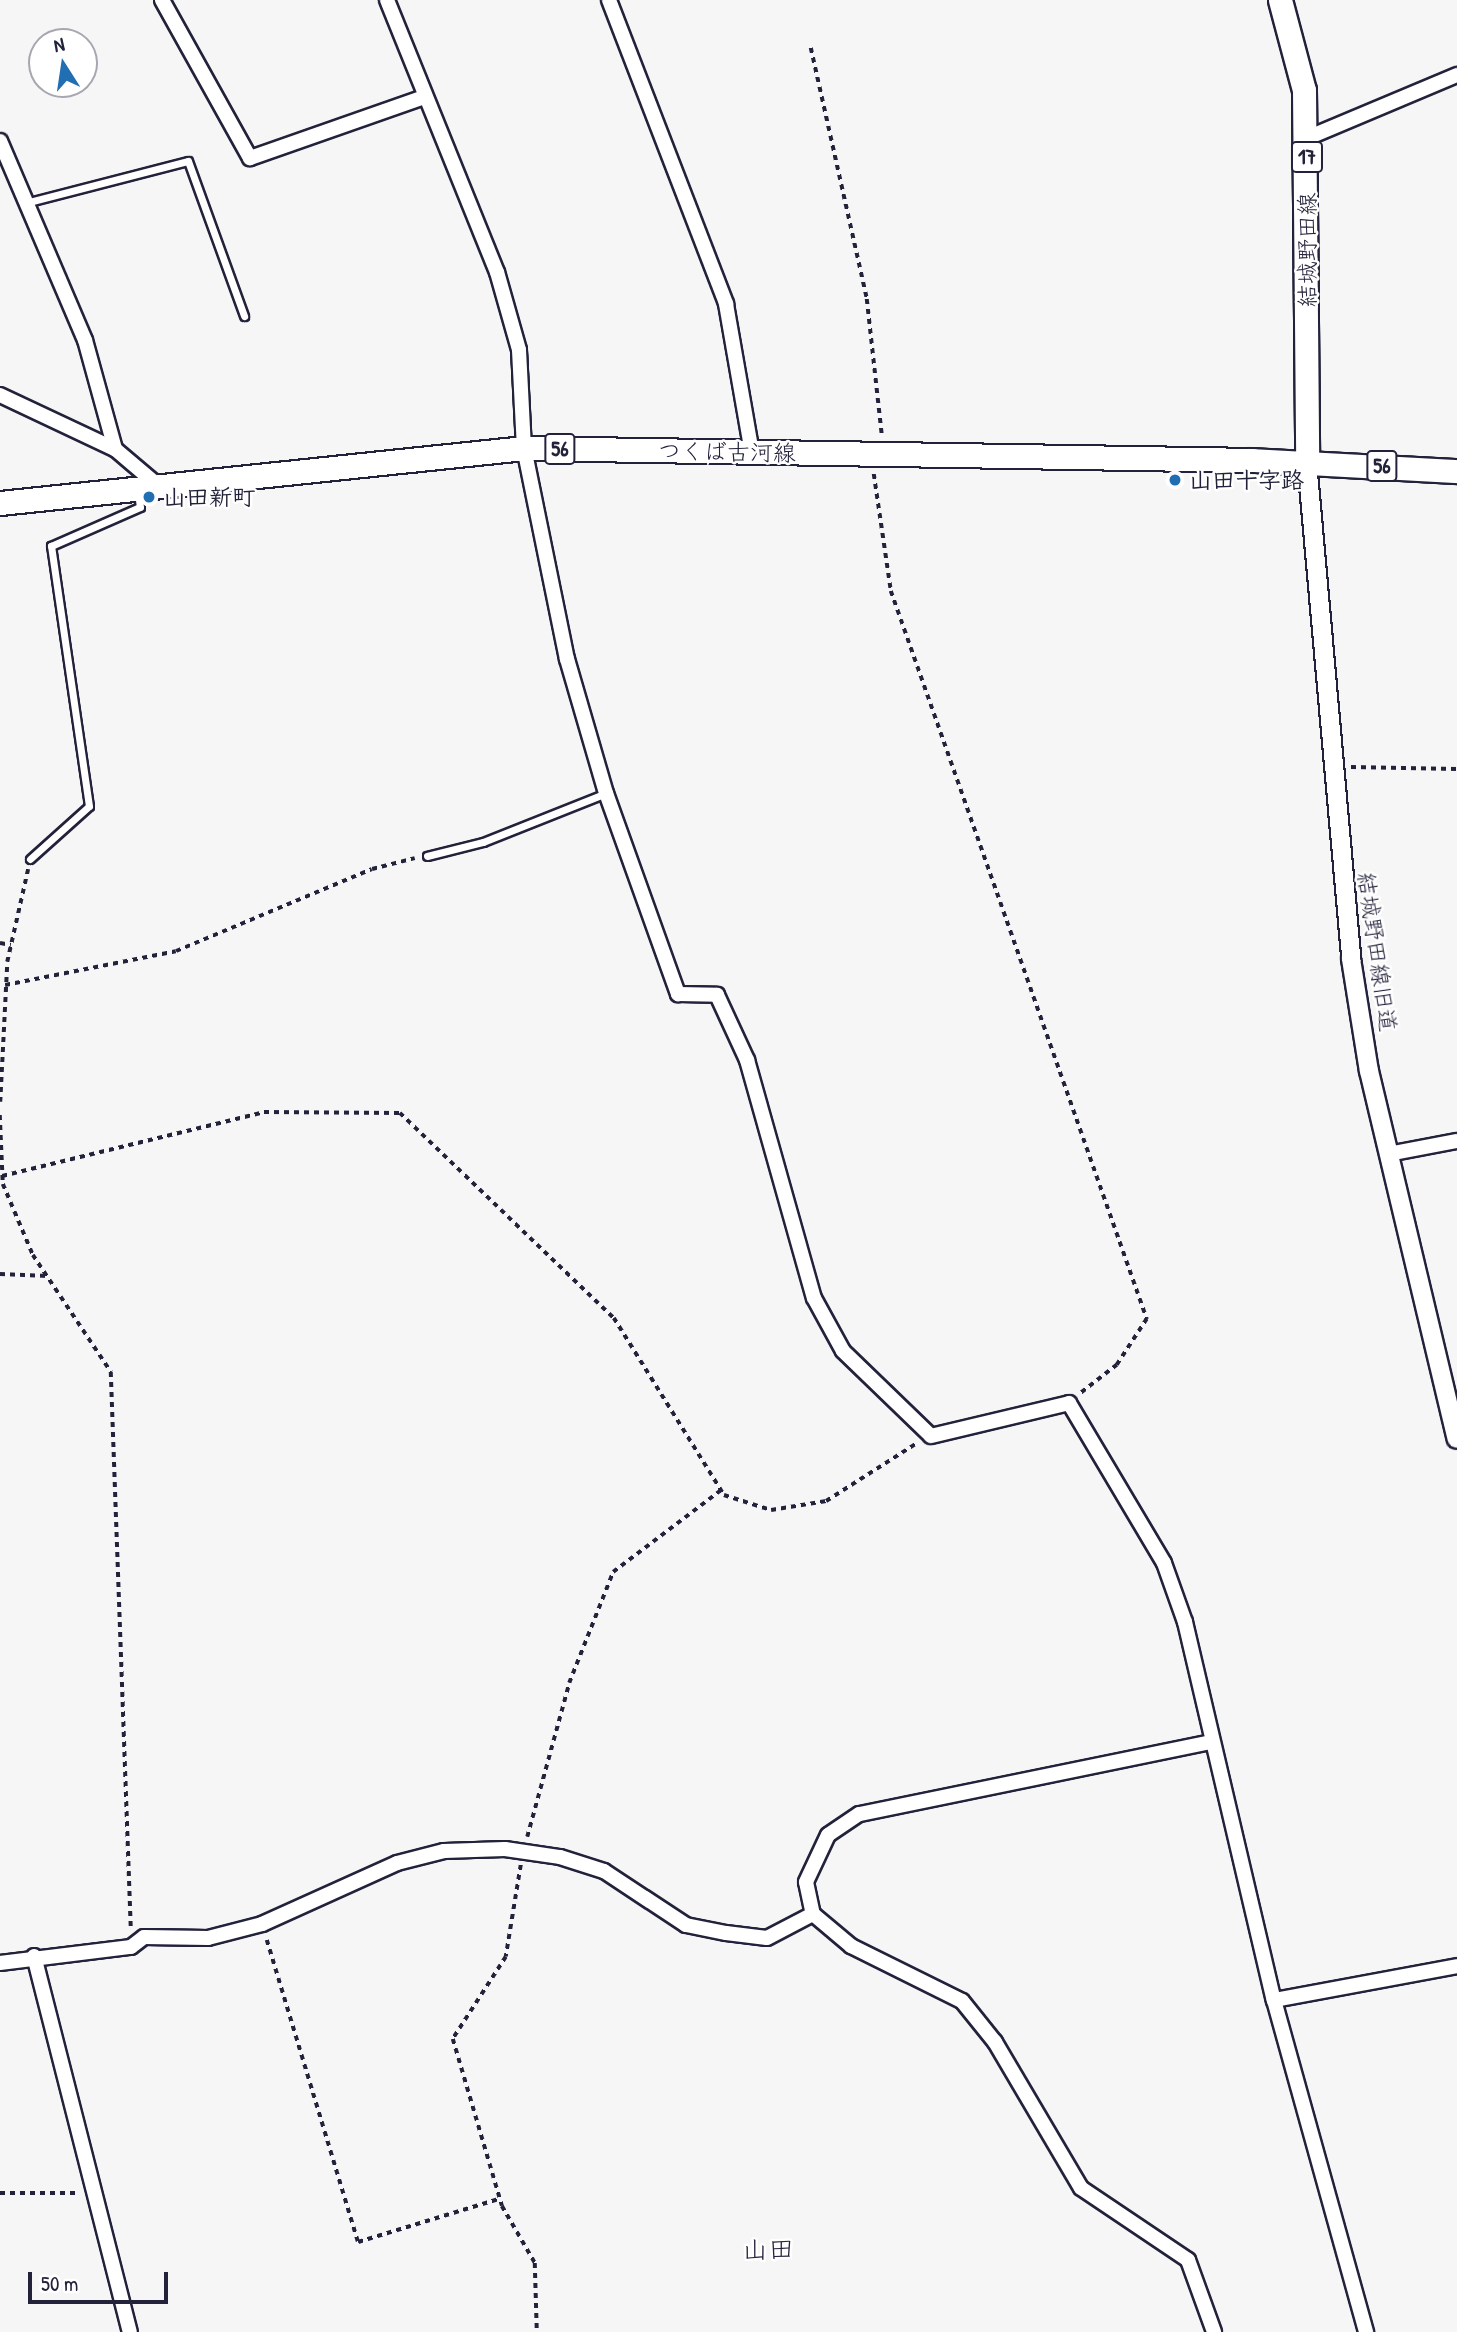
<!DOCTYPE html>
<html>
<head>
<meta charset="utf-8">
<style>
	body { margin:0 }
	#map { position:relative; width:1457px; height:2332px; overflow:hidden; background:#f6f6f7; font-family:"Patrick Hand","Klee One",sans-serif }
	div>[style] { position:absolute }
	.path>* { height:3.5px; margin-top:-1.75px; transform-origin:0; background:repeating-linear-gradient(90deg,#22223b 0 5px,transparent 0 10px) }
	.roads { filter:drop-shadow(2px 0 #22223b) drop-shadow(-2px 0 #22223b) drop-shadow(0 2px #22223b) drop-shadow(0 -2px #22223b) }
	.service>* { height:7px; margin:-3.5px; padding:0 3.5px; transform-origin:3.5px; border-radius:3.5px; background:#fff }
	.minor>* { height:14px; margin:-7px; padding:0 7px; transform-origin:7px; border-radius:7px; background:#fff }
	.tertiary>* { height:18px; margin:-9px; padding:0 9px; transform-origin:9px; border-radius:9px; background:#fff }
	.primary>* { height:23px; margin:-11.5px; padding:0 11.5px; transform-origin:11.5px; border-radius:11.5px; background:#fff }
	.dots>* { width:19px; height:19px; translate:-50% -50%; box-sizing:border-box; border:4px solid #fff; border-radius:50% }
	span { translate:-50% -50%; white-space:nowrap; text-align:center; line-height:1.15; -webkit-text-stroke:5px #fff; paint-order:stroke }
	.shield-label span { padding:2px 5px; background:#fff; border:2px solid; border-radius:5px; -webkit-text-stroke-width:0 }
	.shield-label { font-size:21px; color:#22223b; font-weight:700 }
	.street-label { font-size:23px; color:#22223b }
	.poi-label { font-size:23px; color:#22223b; font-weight:700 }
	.left { translate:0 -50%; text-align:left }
	.quarter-label { font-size:26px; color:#22223b }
	.north { position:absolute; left:28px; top:28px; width:70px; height:70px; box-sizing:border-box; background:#fff; border:2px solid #a7a7b1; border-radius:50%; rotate:348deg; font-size:19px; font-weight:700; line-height:28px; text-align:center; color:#22223b }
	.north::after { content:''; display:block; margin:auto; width:24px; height:32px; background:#1f6fb2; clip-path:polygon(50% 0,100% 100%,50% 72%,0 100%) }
	.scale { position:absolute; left:28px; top:2272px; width:140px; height:32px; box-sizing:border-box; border:4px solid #22223b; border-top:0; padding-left:9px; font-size:21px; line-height:24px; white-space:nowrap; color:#22223b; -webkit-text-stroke:5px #fff; paint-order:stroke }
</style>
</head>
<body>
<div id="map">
	<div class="path">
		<div style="left:811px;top:48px;width:257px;rotate:77.4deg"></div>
		<div style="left:867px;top:299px;width:137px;rotate:83.7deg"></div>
		<div style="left:874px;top:474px;width:118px;rotate:81.7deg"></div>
		<div style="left:891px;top:591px;width:772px;rotate:70.63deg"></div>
		<div style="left:1147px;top:1319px;width:55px;rotate:123.1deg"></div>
		<div style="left:1117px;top:1365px;width:46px;rotate:142.1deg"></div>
		<div style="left:1351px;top:767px;width:106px;rotate:1.1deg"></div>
		<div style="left:0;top:943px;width:11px;rotate:10deg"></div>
		<div style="left:5px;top:985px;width:174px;rotate:-11.2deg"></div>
		<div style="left:176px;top:951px;width:212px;rotate:-22.7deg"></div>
		<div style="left:372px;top:869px;width:44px;rotate:-14.3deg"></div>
		<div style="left:0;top:1102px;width:140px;rotate:-87.1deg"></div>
		<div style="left:7px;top:962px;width:95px;rotate:-77.3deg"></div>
		<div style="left:0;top:1115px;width:69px;rotate:87.5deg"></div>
		<div style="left:3px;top:1184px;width:77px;rotate:67.1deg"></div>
		<div style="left:33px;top:1255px;width:141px;rotate:56.3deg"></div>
		<div style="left:111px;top:1372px;width:557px;rotate:87.94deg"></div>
		<div style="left:2px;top:1176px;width:270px;rotate:-13.7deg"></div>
		<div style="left:264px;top:1112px;width:136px;rotate:0.4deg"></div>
		<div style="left:400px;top:1113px;width:296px;rotate:43.8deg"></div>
		<div style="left:614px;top:1318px;width:208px;rotate:58.1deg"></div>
		<div style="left:724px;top:1495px;width:49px;rotate:17.7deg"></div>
		<div style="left:771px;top:1510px;width:56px;rotate:-9.3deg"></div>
		<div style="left:826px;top:1501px;width:108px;rotate:-32.5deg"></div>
		<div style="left:0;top:1274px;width:48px;rotate:2.4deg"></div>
		<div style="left:527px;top:1837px;width:160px;rotate:-74.7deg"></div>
		<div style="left:569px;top:1683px;width:119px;rotate:-68.4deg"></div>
		<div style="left:613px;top:1572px;width:136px;rotate:-37.2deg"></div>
		<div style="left:521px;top:1865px;width:93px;rotate:99.3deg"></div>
		<div style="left:506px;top:1957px;width:98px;rotate:122.9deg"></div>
		<div style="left:453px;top:2039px;width:174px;rotate:73.6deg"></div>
		<div style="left:502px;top:2206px;width:66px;rotate:59.9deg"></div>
		<div style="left:535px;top:2263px;width:69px;rotate:88.3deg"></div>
		<div style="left:267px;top:1940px;width:315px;rotate:73.2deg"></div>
		<div style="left:358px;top:2242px;width:147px;rotate:-17deg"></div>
		<div style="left:0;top:2193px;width:78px"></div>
	</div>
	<div class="roads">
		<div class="service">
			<div style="left:29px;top:202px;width:164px;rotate:-14.5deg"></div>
			<div style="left:188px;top:161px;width:165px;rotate:70.1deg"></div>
			<div style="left:427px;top:856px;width:58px;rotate:-14deg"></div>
			<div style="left:483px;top:842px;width:132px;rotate:-21.7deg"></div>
			<div style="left:30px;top:859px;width:79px;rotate:-41.9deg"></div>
			<div style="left:89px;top:806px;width:263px;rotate:-98.3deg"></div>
			<div style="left:51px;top:546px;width:97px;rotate:-23.7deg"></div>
			<div style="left:140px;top:507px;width:14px;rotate:-98deg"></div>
		</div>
		<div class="minor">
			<div style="left:162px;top:0;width:181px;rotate:60.9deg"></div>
			<div style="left:250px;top:158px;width:184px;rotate:-19.3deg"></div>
			<div style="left:387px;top:0;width:293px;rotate:68deg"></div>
			<div style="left:497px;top:272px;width:81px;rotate:74.2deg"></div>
			<div style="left:519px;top:350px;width:98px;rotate:87.1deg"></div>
			<div style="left:524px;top:448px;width:215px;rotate:78.5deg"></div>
			<div style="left:567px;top:659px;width:140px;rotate:73.8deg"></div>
			<div style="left:606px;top:793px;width:214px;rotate:70.3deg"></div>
			<div style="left:678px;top:994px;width:39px;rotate:1deg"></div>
			<div style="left:717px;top:995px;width:72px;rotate:65.2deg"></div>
			<div style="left:747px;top:1060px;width:247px;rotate:74.3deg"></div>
			<div style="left:814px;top:1298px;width:60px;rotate:61.3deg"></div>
			<div style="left:843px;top:1351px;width:122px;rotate:44deg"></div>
			<div style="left:931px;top:1436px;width:142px;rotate:-13.4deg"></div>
			<div style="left:1069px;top:1403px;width:186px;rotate:59.3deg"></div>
			<div style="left:1164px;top:1563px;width:63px;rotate:70.4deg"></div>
			<div style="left:1185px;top:1622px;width:388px;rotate:76.8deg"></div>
			<div style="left:1274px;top:2000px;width:345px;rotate:74.5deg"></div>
			<div style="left:609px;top:0;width:326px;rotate:68.9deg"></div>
			<div style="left:726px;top:304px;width:151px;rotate:80.1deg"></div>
			<div style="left:1307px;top:138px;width:163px;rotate:-22.8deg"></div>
			<div style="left:0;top:141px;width:216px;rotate:66.9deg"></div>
			<div style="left:85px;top:340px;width:113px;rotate:74.6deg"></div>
			<div style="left:0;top:395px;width:127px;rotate:25.2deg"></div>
			<div style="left:115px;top:449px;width:52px;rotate:40.4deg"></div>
			<div style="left:1388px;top:1154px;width:70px;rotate:-10.7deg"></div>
			<div style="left:1211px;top:1742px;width:359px;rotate:168.4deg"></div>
			<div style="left:859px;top:1814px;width:37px;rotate:146deg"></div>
			<div style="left:828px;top:1835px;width:52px;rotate:115.1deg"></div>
			<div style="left:806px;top:1882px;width:33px;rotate:78deg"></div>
			<div style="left:813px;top:1914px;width:50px;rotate:40.1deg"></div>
			<div style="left:851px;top:1946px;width:124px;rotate:26.4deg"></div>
			<div style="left:962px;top:2001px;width:53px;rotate:51.2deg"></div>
			<div style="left:995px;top:2042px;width:169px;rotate:59.5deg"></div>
			<div style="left:1081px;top:2188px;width:129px;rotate:33.9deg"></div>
			<div style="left:1188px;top:2260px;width:77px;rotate:70.1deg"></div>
			<div style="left:34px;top:1956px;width:388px;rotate:75.7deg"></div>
			<div style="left:0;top:1963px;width:132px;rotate:-7deg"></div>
			<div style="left:131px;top:1947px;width:16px;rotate:-38deg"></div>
			<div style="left:144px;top:1937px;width:64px;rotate:0.9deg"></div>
			<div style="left:208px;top:1938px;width:56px;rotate:-14.5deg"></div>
			<div style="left:262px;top:1924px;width:148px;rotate:-24.3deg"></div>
			<div style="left:397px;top:1863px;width:49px;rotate:-14.3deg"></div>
			<div style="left:444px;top:1851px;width:61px;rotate:-1.9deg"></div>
			<div style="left:505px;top:1849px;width:56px;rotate:8.3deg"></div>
			<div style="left:560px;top:1857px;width:46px;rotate:17.7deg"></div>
			<div style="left:604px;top:1871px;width:98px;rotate:33.4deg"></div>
			<div style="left:686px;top:1925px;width:41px;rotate:11.3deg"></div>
			<div style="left:726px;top:1933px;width:41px;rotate:7deg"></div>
			<div style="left:767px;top:1938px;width:52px;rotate:-27.6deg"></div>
			<div style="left:1274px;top:2000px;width:186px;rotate:-10.5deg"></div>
		</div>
		<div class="tertiary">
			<div style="left:1307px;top:462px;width:499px;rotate:84.9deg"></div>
			<div style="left:1351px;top:959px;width:113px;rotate:80.9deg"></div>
			<div style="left:1369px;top:1071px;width:378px;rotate:76.6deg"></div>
		</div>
		<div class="primary">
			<div style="left:1280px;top:0;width:93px;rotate:75.1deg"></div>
			<div style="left:1304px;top:90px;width:372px;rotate:89.5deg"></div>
			<div style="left:0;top:503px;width:527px;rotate:-5.99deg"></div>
			<div style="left:524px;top:448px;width:728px;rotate:0.94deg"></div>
			<div style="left:1252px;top:460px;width:205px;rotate:3.1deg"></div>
		</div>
	</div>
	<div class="dots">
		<div style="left:1175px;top:480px;background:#1f6fb2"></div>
		<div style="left:149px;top:497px;background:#1f6fb2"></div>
	</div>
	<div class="shield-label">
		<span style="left:1307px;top:157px">17</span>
		<span style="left:560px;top:449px">56</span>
		<span style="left:1382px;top:466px">56</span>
	</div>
	<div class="street-label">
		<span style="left:1307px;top:250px;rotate:-90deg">結城野田線</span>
		<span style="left:727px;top:452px;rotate:1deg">つくば古河線</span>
		<span style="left:1377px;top:952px;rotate:82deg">結城野田線旧道</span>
	</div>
	<div class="poi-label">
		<span class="left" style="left:1189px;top:480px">山田十字路</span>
		<span class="left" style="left:163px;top:497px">山田新町</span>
	</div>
	<div class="quarter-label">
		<span style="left:768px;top:2249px">山田</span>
	</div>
	<div class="north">N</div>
	<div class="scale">50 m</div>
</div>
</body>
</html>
